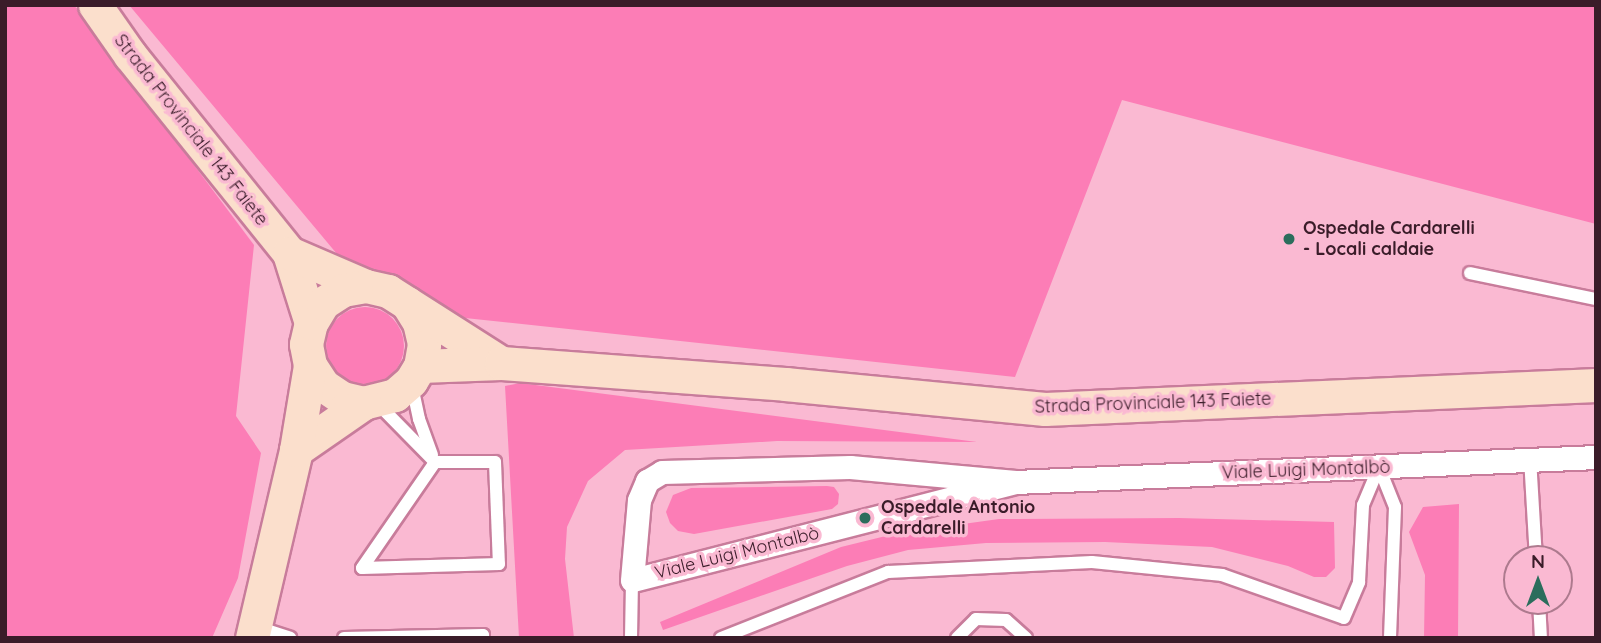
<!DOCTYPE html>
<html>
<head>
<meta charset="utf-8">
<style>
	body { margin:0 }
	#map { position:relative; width:1601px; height:643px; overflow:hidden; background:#fab9d2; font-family:Quicksand,sans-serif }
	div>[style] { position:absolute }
	.green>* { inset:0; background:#fc7db6 }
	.round { border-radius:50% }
	.roads { filter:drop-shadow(2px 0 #c87c9b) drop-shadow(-2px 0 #c87c9b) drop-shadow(0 2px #c87c9b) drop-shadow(0 -2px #c87c9b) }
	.lane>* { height:12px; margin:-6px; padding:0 6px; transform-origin:6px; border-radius:6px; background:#fff }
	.street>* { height:23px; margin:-11.5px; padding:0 11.5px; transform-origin:11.5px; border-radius:11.5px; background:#fff }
	.secondary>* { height:33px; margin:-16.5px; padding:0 16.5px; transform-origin:16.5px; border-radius:16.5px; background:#fbdfcc }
	.dots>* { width:19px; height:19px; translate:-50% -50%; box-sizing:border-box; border:4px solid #fab9d2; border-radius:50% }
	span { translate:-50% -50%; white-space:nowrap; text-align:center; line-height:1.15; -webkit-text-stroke:7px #fab9d2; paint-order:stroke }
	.street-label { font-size:18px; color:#3a1c29 }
	.poi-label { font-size:18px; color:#3a1c29; font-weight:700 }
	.left { translate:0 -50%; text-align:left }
	.frame { position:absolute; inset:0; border:7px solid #3a1c29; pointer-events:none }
	.north { position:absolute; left:1503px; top:545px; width:70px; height:70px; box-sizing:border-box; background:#fab9d2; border:2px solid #ad7a8e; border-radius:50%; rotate:0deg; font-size:19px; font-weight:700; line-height:28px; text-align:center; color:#3a1c29 }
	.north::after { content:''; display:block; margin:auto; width:24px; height:32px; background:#2b6d5c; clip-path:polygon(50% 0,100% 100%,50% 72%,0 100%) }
</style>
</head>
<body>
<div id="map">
	<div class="green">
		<div style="clip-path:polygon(5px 5px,74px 5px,254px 245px,236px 416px,261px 453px,238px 578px,212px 638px,5px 638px)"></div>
		<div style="clip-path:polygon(129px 5px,1596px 5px,1596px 224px,1122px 100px,1015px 377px,465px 318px,337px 254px)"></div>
		<div class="round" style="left:326px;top:307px;width:78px;height:78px"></div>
		<div style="clip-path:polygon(520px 383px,977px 442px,777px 441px,625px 450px,588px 481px,567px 527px,565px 559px,574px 638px,519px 638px,505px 386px)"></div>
		<div style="clip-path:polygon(827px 486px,834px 487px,839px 494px,838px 504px,832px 509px,694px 534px,678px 531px,670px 523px,666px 512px,673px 495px,691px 488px)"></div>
		<div style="clip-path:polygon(1459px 504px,1458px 638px,1424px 638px,1425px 575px,1409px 532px,1423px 507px)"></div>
		<div style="clip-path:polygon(1179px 518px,1334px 522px,1335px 568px,1326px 577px,1314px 577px,1288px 566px,1212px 547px,1105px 542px,986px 543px,908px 550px,847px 566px,663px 630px,660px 622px,841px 547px,898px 533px,999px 519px)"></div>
	</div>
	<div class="roads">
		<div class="lane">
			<div style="left:1470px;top:273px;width:129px;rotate:11.7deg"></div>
			<div style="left:412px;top:386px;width:34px;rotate:78deg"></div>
			<div style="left:419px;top:419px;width:38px;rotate:70deg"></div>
			<div style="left:378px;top:404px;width:81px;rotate:45.5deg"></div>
			<div style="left:435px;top:462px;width:60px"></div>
			<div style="left:495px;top:462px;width:102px;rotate:87.8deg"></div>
			<div style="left:499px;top:564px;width:137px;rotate:178.3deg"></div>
			<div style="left:362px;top:568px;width:129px;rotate:-55.4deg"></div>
			<div style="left:1530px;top:458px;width:101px;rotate:86.6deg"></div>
			<div style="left:1379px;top:467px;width:43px;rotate:68.2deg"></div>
			<div style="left:1395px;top:507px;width:131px;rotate:92.2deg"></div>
			<div style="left:1539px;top:601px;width:37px;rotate:87deg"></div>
			<div style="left:257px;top:627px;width:35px;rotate:18deg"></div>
			<div style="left:344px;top:638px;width:139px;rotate:-1.2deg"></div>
			<div style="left:483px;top:635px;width:3px;rotate:90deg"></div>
			<div style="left:631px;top:638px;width:58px;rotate:-89deg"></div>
			<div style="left:721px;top:638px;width:180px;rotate:-21.6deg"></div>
			<div style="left:888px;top:572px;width:204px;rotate:-2.8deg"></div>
			<div style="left:1092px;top:562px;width:131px;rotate:5.7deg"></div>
			<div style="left:1222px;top:575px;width:129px;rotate:19.4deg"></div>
			<div style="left:1344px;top:618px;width:39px;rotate:-67deg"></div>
			<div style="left:1359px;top:582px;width:77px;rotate:-87deg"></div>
			<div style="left:1363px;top:505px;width:41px;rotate:-67.2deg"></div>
			<div style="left:957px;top:638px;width:27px;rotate:-45deg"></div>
			<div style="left:976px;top:619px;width:30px;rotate:2deg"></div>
			<div style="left:1006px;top:620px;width:27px;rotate:42deg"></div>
		</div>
		<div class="street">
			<div style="left:1015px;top:482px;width:395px;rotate:165.6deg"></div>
			<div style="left:632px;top:580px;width:80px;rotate:-85deg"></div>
			<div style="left:639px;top:500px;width:21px;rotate:-67deg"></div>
			<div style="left:647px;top:481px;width:17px;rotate:-31deg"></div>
			<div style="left:662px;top:472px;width:188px;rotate:-1.5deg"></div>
			<div style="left:850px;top:467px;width:166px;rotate:5.2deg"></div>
			<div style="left:1015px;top:482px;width:582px;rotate:-2.46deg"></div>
		</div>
		<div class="secondary">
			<div style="left:95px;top:5px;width:61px;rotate:55deg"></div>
			<div style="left:130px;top:55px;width:254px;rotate:51.2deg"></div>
			<div style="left:289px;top:253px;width:73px;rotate:72.6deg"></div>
			<div style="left:289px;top:253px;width:84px;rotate:23.2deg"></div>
			<div style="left:407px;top:303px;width:22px;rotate:58deg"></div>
			<div style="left:419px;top:322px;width:23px;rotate:77deg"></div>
			<div style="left:424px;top:344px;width:22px;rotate:100deg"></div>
			<div style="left:420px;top:366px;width:17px;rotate:121deg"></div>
			<div style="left:411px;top:381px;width:21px;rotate:139deg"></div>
			<div style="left:395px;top:395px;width:32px;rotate:166deg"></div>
			<div style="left:364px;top:403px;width:23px;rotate:-167deg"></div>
			<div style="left:342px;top:398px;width:23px;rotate:-146deg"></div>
			<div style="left:323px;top:385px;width:24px;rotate:-123deg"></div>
			<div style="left:310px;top:365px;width:21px;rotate:-101deg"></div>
			<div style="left:306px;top:344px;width:22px;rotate:-77deg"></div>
			<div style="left:311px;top:323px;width:23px;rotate:-59deg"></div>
			<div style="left:323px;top:303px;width:24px;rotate:-33deg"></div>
			<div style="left:343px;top:290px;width:23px;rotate:-10deg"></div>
			<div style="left:366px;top:286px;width:23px;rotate:13deg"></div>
			<div style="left:388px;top:291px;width:134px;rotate:32.5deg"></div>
			<div style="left:420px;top:366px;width:81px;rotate:-2.1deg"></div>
			<div style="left:501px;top:363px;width:285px;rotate:4.2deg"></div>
			<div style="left:785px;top:384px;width:261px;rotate:5.5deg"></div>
			<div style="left:1045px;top:409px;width:552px;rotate:-2.49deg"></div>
			<div style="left:296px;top:450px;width:83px;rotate:-34.7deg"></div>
			<div style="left:252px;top:638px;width:193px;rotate:-76.8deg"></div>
			<div style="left:296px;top:450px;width:86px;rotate:-80.6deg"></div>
		</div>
	</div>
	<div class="dots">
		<div style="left:1289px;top:239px;background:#2b6d5c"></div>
		<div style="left:865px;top:518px;background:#2b6d5c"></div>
	</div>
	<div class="street-label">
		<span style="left:191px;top:130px;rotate:52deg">Strada Provinciale 143 Faiete</span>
		<span style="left:1153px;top:403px;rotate:-2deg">Strada Provinciale 143 Faiete</span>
		<span style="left:1306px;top:470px;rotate:-2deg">Viale Luigi Montalbò</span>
		<span style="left:737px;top:553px;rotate:-14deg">Viale Luigi Montalbò</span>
	</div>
	<div class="poi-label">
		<span class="left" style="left:1303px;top:239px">Ospedale Cardarelli<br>- Locali caldaie</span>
		<span class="left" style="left:881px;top:518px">Ospedale Antonio<br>Cardarelli</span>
	</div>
	<div class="frame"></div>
	<div class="north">N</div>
</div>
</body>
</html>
